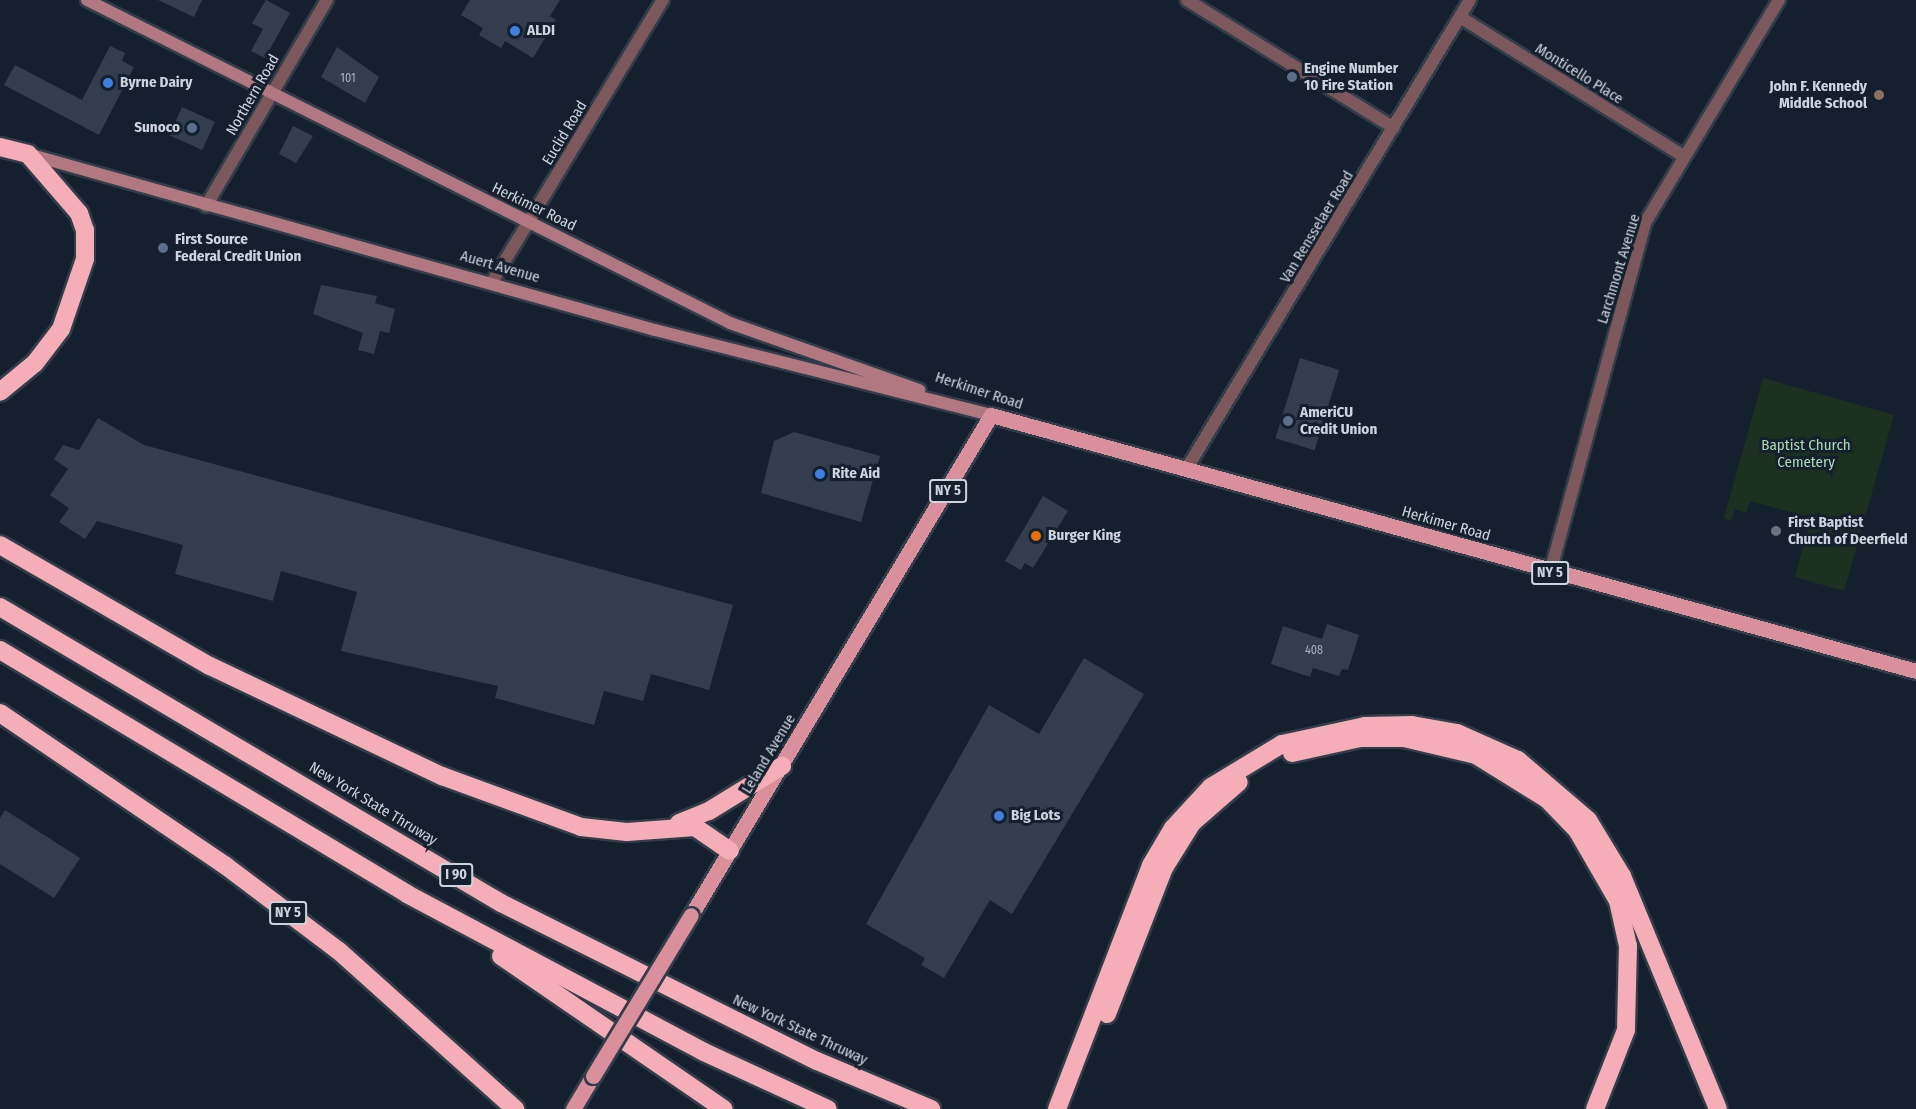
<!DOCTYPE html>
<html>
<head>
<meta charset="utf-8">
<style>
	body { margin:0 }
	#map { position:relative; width:1916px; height:1109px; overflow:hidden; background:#15202e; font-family:"Fira Sans Condensed",sans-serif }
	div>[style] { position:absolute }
	.green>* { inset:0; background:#1b301e }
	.building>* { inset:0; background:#323e4e; transform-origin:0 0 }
	.roads { filter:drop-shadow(2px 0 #323d4a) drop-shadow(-2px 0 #323d4a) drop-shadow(0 2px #323d4a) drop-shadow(0 -2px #323d4a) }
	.street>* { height:12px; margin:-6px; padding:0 6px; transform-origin:6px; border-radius:6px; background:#7c585d }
	.secondary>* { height:12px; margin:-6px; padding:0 6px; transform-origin:6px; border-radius:6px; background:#b17881 }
	.primary>* { height:15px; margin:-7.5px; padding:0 7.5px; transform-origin:7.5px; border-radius:7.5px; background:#da909c }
	.highway>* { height:18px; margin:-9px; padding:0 9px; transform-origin:9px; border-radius:9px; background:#f5adb8 }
	.bridges { filter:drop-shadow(2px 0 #323d4a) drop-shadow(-2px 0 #323d4a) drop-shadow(0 2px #323d4a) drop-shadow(0 -2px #323d4a) }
	.primary-bridge>* { height:15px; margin:-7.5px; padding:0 7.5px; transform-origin:7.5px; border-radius:7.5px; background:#da909c }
	.dots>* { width:16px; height:16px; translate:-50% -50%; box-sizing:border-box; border:3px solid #15202e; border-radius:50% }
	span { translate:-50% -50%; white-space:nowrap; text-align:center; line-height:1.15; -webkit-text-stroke:6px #15202e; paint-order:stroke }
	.number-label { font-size:12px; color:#a6aeba }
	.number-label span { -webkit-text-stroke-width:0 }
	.shield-label span { padding:2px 4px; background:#15202e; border:2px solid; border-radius:4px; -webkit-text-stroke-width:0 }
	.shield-label { font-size:14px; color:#cdd4de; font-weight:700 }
	.poi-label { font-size:15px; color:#cdd4de; font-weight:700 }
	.left { translate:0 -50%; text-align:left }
	.right { translate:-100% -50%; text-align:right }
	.street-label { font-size:15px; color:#cdd4de }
	.park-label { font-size:15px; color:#aadaaf }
</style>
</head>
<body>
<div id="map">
	<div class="green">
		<div style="clip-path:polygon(1763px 378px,1894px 415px,1844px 591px,1795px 577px,1811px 518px,1750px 501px,1746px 513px,1735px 509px,1731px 521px,1724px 518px)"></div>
	</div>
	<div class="building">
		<div style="clip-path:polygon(158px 0,202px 0,194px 17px)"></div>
		<div style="clip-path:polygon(266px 0,290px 13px,265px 58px,251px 51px,263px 29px,252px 23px)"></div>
		<div style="clip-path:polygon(470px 0,560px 0,550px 16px,556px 20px,533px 58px,505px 41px,501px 48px,479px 35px,483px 28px,461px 15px)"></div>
		<div style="clip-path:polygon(110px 46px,125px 53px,122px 61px,134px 67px,99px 135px,4px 85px,15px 65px,82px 100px)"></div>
		<div style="clip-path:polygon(337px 47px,379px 77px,365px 103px,321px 77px)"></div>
		<div style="left:182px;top:107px;width:36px;height:31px;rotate:24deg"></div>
		<div style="clip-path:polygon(293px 126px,313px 136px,296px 163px,279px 154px)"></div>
		<div style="clip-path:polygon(321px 285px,377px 296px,375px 303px,395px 309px,389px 333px,380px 331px,374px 354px,358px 350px,363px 333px,313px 314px)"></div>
		<div style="left:1300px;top:358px;width:41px;height:84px;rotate:17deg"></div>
		<div style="clip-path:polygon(98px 418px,144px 445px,733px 605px,709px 690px,651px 674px,643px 701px,604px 691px,594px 725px,495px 698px,498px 686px,341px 651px,357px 592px,281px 571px,273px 601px,175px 574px,183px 545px,97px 521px,85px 539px,59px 522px,69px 508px,50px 495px,68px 469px,54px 459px,63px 445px,79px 450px)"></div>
		<div style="clip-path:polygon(794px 432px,880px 456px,861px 522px,761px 493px,774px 441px)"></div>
		<div style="clip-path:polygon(1043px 496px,1068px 511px,1033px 568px,1025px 563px,1021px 570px,1005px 561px)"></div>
		<div style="clip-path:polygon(1327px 624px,1359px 635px,1348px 670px,1342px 669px,1339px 676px,1313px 668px,1310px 677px,1271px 664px,1283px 626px,1322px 639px)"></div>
		<div style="clip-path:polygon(1084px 658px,1144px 694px,1012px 914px,990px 900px,944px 978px,921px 965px,925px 958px,866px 924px,989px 705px,1039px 734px)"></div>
		<div style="clip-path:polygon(5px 810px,80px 858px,54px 898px,0 864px,0 818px)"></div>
	</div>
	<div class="roads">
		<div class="street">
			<div style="left:1187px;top:0;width:243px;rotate:31.7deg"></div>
			<div style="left:1460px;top:17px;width:263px;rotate:31.9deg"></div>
			<div style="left:206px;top:206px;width:239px;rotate:-59.6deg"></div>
			<div style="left:492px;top:282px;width:330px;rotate:-58.8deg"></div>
			<div style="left:1187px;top:468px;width:547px;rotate:-58.84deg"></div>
			<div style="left:1550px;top:573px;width:363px;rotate:-74.8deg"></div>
			<div style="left:1645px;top:223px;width:260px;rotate:-59deg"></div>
		</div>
		<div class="secondary">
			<div style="left:87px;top:0;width:720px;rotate:26.67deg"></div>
			<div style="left:730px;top:323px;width:201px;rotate:19.5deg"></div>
			<div style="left:28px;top:154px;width:651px;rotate:15.68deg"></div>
			<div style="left:655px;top:330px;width:347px;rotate:14.2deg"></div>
		</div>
		<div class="primary">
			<div style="left:691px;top:915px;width:583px;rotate:-59.04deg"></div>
			<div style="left:991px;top:415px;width:960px;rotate:15.47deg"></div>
			<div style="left:573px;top:1109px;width:39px;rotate:-59deg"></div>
		</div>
		<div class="highway">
			<div style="left:0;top:147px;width:29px;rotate:14deg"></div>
			<div style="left:28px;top:154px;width:78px;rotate:49.2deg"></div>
			<div style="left:79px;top:213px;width:18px;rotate:71deg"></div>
			<div style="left:85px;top:230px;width:29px;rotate:90deg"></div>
			<div style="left:85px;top:259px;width:74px;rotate:108.9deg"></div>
			<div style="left:61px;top:329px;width:43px;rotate:127.4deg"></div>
			<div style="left:35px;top:363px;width:45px;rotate:140.4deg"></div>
			<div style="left:0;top:545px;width:242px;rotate:30deg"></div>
			<div style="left:210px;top:666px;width:257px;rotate:25.4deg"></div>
			<div style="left:442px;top:776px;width:148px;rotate:20.1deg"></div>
			<div style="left:581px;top:827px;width:46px;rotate:6.2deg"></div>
			<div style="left:627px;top:832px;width:68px;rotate:-4.2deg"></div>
			<div style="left:695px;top:827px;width:42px;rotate:34.4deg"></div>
			<div style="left:0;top:607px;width:582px;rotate:30.58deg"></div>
			<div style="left:501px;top:903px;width:353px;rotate:26.6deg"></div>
			<div style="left:817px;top:1061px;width:124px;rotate:22.8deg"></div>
			<div style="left:0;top:650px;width:475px;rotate:30.9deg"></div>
			<div style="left:407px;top:894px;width:336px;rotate:28deg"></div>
			<div style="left:704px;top:1052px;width:136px;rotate:24.7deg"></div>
			<div style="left:0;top:713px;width:273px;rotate:34.1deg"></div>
			<div style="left:226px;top:866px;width:141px;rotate:37deg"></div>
			<div style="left:339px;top:951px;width:237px;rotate:41.9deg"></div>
			<div style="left:1292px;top:753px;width:70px;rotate:-12.4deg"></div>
			<div style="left:1360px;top:738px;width:44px"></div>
			<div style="left:1404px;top:738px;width:74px;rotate:13.3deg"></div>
			<div style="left:1476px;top:755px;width:84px;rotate:31.8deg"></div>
			<div style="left:1547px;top:799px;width:43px;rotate:45.9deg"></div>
			<div style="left:1577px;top:830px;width:82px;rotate:60deg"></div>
			<div style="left:1618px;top:901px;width:46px;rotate:77.5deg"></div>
			<div style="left:1628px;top:946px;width:84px;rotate:91.4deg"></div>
			<div style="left:1626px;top:1030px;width:85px;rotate:111.4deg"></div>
			<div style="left:679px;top:823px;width:32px;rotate:-22deg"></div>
			<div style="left:709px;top:811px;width:86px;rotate:-31.7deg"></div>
			<div style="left:501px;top:956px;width:270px;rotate:34.5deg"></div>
			<div style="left:1107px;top:1014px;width:157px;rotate:-68.7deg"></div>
			<div style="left:1164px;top:868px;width:53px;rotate:-58.1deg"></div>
			<div style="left:1192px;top:823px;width:62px;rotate:-41.1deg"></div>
			<div style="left:1057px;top:1109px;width:261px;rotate:-68.9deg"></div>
			<div style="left:1151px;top:865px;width:43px;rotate:-59.3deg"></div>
			<div style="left:1173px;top:828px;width:56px;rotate:-47.2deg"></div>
			<div style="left:1211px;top:787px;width:83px;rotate:-31.2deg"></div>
			<div style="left:1282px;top:744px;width:85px;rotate:-12.2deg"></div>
			<div style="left:1365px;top:726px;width:47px;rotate:-1.2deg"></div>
			<div style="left:1412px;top:725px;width:46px;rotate:10.1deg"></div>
			<div style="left:1457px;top:733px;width:67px;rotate:23.9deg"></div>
			<div style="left:1518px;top:760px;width:92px;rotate:40.6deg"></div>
			<div style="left:1588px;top:820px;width:66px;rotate:58.7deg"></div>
			<div style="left:1622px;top:876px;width:252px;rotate:67.6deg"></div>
		</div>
	</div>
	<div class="bridges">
		<div class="primary-bridge">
			<div style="left:593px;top:1076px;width:188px;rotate:-58.7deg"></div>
		</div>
	</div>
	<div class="dots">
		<div style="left:515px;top:31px;background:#3f7fe0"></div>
		<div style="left:1292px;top:77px;background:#5c6f8a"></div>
		<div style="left:108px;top:83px;background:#3f7fe0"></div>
		<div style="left:1879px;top:95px;background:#8d6e63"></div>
		<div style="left:192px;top:128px;background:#5c6f8a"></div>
		<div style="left:163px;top:248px;background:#5c6f8a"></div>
		<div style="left:1288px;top:421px;background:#5c6f8a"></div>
		<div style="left:820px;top:474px;background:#3f7fe0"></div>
		<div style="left:1776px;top:531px;background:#6b7280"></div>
		<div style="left:1036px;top:536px;background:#e8710a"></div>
		<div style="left:999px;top:816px;background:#3f7fe0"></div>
	</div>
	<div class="number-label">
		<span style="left:348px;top:79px">101</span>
		<span style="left:1314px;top:651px">408</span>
	</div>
	<div class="shield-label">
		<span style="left:948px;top:491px">NY 5</span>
		<span style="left:1550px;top:573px">NY 5</span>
		<span style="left:456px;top:875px">I 90</span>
		<span style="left:288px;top:913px">NY 5</span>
	</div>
	<div class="poi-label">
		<span class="left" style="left:527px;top:31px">ALDI</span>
		<span class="left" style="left:1304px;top:77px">Engine Number<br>10 Fire Station</span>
		<span class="left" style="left:120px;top:83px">Byrne Dairy</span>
		<span class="right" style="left:1867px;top:95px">John F. Kennedy<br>Middle School</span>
		<span class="right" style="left:180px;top:128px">Sunoco</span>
		<span class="left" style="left:175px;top:248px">First Source<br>Federal Credit Union</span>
		<span class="left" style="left:1300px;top:421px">AmeriCU<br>Credit Union</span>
		<span class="left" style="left:832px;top:474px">Rite Aid</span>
		<span class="left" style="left:1788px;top:531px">First Baptist<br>Church of Deerfield</span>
		<span class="left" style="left:1048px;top:536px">Burger King</span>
		<span class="left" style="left:1011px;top:816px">Big Lots</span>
	</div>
	<div class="street-label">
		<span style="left:1579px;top:74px;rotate:32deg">Monticello Place</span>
		<span style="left:253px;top:95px;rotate:-60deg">Northern Road</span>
		<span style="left:565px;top:133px;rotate:-59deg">Euclid Road</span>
		<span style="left:534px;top:207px;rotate:26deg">Herkimer Road</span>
		<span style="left:1317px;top:227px;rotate:-59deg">Van Rensselaer Road</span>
		<span style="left:500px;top:267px;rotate:16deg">Auert Avenue</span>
		<span style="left:1619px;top:269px;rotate:-73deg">Larchmont Avenue</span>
		<span style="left:979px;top:391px;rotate:18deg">Herkimer Road</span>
		<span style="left:1446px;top:524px;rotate:16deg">Herkimer Road</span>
		<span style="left:769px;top:754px;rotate:-59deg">Leland Avenue</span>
		<span style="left:373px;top:804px;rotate:31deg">New York State Thruway</span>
		<span style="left:800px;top:1030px;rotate:25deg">New York State Thruway</span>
	</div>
	<div class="park-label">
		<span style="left:1806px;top:454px">Baptist Church<br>Cemetery</span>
	</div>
</div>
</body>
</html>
